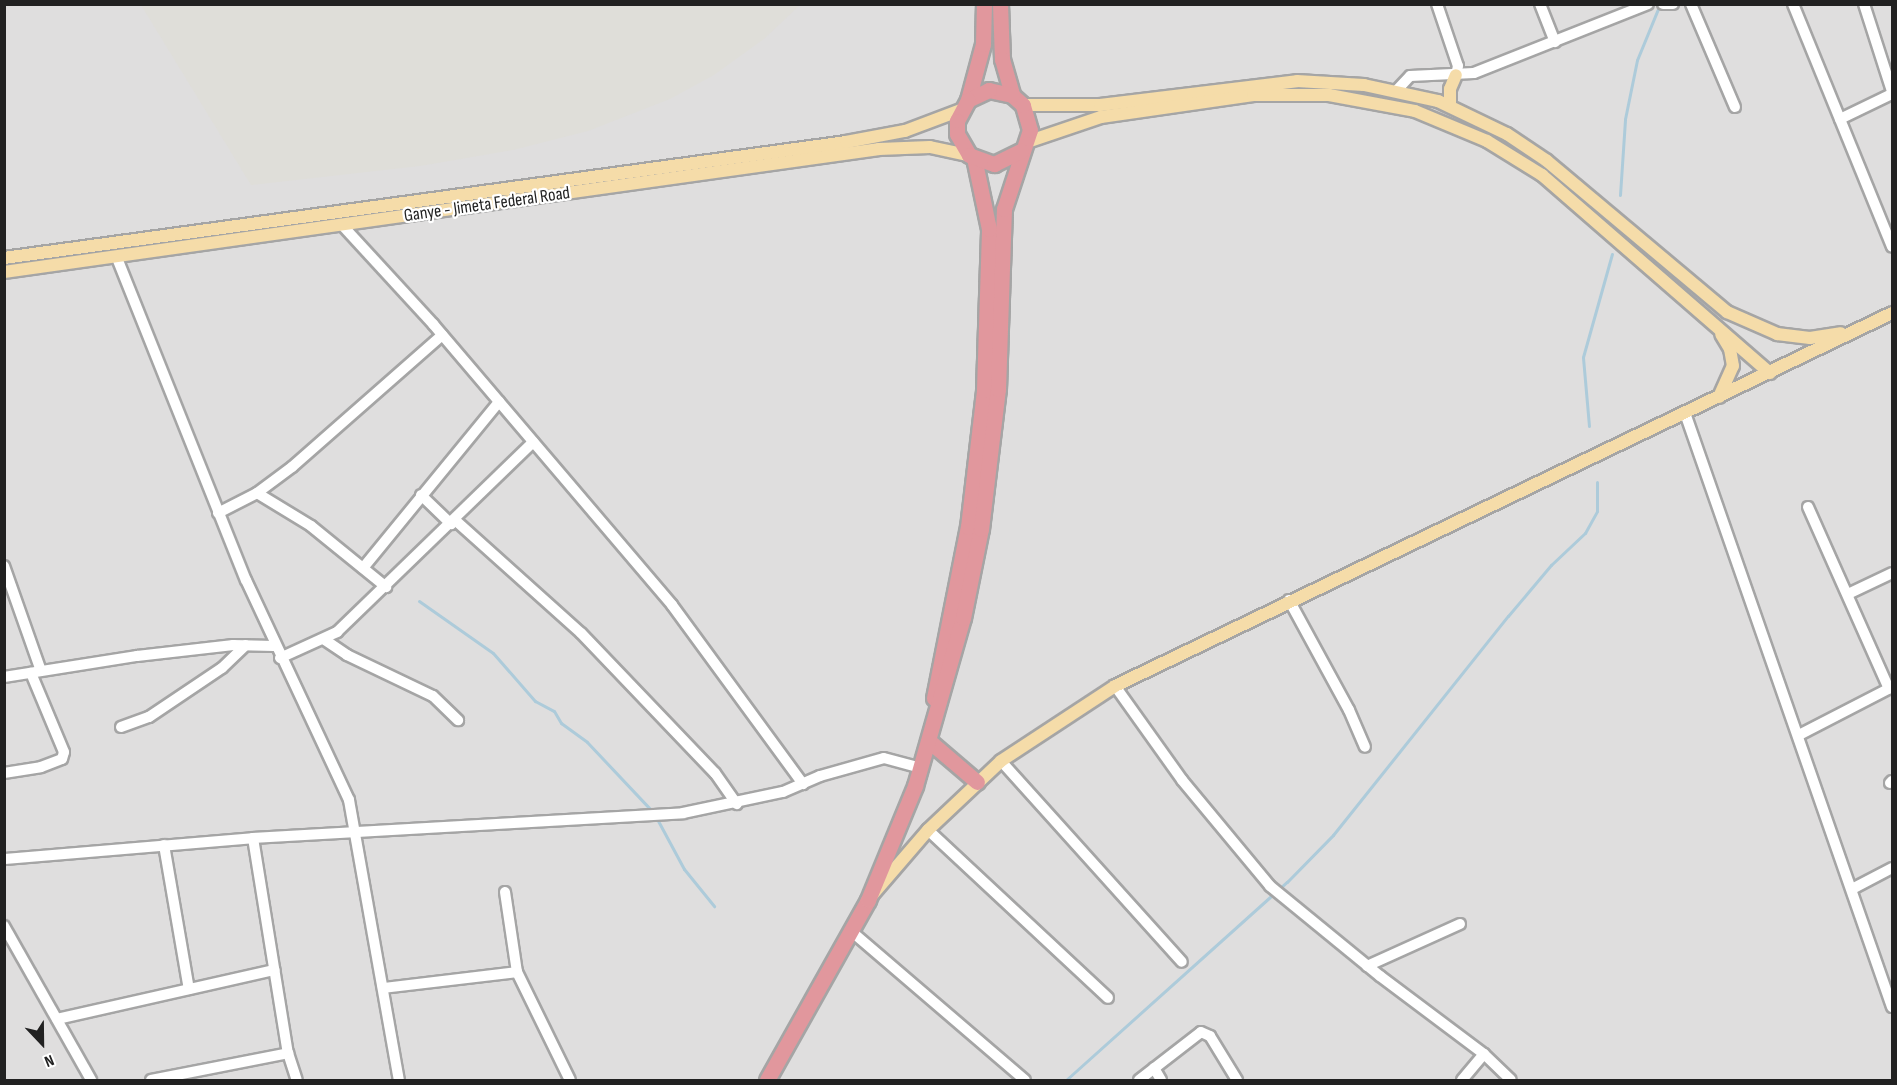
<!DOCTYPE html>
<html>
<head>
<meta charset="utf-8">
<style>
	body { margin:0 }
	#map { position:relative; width:1897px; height:1085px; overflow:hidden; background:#f0efe8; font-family:"Sofia Sans Condensed",sans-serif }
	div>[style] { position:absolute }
	.residential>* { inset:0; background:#dfdede; transform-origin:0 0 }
	.airport>* { inset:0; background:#dfded9 }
	.stream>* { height:3px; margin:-1.5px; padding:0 1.5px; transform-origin:1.5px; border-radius:1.5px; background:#adcbda }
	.roads { filter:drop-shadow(2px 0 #a5a5a5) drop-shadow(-2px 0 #a5a5a5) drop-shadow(0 2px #a5a5a5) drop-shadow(0 -2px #a5a5a5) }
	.minor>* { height:10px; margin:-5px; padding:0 5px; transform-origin:5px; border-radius:5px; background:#fff }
	.major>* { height:12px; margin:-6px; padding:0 6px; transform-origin:6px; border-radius:6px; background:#f5dca9 }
	.highway>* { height:15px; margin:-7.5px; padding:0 7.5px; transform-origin:7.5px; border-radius:7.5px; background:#e1979d }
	span { translate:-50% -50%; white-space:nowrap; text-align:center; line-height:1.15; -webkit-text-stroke:4.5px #fff; paint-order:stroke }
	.street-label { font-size:18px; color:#212121 }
	.frame { position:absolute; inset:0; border:6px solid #212121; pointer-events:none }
	.north { position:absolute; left:12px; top:1013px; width:60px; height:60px; -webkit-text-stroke:4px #fff; paint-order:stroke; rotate:158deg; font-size:16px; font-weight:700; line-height:24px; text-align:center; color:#212121 }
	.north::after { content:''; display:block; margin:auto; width:21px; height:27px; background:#212121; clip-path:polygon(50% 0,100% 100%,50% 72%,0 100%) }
</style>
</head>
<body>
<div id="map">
	<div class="residential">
		<div style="left:5px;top:5px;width:1887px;height:1075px"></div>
	</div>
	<div class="airport">
		<div style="clip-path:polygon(141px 5px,800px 5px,764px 39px,714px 75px,670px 99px,588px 131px,513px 150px,420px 166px,251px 185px)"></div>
	</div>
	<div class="stream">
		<div style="left:1620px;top:195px;width:76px;rotate:-86.2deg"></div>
		<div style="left:1625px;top:119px;width:60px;rotate:-78.5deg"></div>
		<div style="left:1637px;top:60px;width:61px;rotate:-67.7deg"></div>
		<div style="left:1589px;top:426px;width:69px;rotate:-95deg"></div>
		<div style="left:1583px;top:357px;width:107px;rotate:-74.3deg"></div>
		<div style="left:419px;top:601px;width:90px;rotate:35.1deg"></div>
		<div style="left:493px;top:653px;width:64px;rotate:48.8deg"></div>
		<div style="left:535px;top:701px;width:21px;rotate:28deg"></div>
		<div style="left:554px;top:711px;width:14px;rotate:60deg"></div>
		<div style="left:561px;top:723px;width:32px;rotate:36deg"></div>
		<div style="left:587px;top:742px;width:96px;rotate:46.7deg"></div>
		<div style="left:656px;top:817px;width:59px;rotate:61.7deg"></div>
		<div style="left:684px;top:869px;width:48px;rotate:51deg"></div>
		<div style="left:1066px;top:1080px;width:297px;rotate:-41.9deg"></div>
		<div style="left:1287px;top:882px;width:66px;rotate:-45.6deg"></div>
		<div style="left:1333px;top:835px;width:280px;rotate:-51.4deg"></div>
		<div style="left:1508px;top:616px;width:67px;rotate:-49.9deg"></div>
		<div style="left:1551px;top:565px;width:47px;rotate:-43.3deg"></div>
		<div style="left:1585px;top:533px;width:25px;rotate:-61deg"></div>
		<div style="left:1597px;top:511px;width:29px;rotate:-90deg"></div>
	</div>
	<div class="roads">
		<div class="minor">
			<div style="left:1437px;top:4px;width:65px;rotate:71.3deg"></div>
			<div style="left:1458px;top:66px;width:9px;rotate:103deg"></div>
			<div style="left:1540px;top:4px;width:41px;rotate:68.5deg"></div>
			<div style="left:1663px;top:4px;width:10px"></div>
			<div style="left:1691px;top:4px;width:112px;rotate:66.9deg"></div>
			<div style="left:1793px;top:4px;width:262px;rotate:67.8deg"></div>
			<div style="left:1864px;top:4px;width:91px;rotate:72.2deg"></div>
			<div style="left:1397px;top:90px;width:19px;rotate:-47deg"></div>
			<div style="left:1410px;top:76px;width:64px;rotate:-2.7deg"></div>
			<div style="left:1474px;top:73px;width:187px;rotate:-21.6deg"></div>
			<div style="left:1840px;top:119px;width:58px;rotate:-25.7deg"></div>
			<div style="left:343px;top:226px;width:133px;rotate:47.4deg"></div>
			<div style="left:433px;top:324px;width:369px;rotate:49.6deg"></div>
			<div style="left:672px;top:605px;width:222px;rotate:53.8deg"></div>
			<div style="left:117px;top:258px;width:347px;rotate:68.2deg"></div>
			<div style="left:246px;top:580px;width:243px;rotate:64.9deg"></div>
			<div style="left:349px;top:800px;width:284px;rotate:79.9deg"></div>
			<div style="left:1685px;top:413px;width:629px;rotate:70.79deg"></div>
			<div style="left:257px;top:493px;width:63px;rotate:31.4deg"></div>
			<div style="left:311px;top:526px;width:97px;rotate:39.1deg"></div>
			<div style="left:421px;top:495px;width:42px;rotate:44deg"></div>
			<div style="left:1808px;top:507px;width:199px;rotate:66deg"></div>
			<div style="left:218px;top:513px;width:44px;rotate:-27.1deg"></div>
			<div style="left:257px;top:493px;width:44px;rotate:-36.6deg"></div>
			<div style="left:292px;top:467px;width:200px;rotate:-41.3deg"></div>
			<div style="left:455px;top:520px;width:169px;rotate:41.9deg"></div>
			<div style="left:581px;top:633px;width:194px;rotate:46.3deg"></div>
			<div style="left:715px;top:773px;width:38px;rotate:55deg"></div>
			<div style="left:4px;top:566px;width:111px;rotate:70.6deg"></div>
			<div style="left:363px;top:568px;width:215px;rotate:-50.7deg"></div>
			<div style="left:1848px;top:594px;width:49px;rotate:-25.5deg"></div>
			<div style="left:1289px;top:600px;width:125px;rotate:61.4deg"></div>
			<div style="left:1349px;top:710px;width:40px;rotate:66.6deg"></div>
			<div style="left:325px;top:640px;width:27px;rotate:34deg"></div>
			<div style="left:347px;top:655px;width:95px;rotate:25.5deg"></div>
			<div style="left:433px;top:696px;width:35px;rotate:44deg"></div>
			<div style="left:280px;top:658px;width:63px;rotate:-24.5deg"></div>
			<div style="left:337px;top:632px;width:273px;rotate:-44.1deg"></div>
			<div style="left:4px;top:677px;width:135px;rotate:-9deg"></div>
			<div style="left:137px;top:656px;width:97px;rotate:-6.5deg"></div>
			<div style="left:233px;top:645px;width:41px;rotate:1.4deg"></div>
			<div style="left:1115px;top:686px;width:115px;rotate:54.5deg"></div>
			<div style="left:1182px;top:780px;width:138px;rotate:50.3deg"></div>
			<div style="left:1270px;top:886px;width:142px;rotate:39.3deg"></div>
			<div style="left:1380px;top:976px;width:130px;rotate:36.9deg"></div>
			<div style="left:1484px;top:1054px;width:37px;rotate:44deg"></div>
			<div style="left:121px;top:727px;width:30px;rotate:-20deg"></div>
			<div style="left:149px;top:717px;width:88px;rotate:-33.9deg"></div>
			<div style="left:222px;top:668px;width:33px;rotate:-44deg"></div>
			<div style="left:1799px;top:735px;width:105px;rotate:-27.3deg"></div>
			<div style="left:1001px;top:761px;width:270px;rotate:48deg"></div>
			<div style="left:4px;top:773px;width:37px;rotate:-9deg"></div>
			<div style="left:41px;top:767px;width:22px;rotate:-21deg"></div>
			<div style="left:62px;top:759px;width:7px;rotate:-74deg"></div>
			<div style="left:64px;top:752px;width:86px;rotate:-112.7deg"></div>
			<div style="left:1890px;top:783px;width:3px;rotate:-45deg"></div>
			<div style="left:928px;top:830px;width:246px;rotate:43deg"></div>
			<div style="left:253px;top:838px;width:218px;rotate:80.8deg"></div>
			<div style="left:288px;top:1053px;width:28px;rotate:72deg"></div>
			<div style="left:164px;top:845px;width:146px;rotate:80.2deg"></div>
			<div style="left:4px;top:859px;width:250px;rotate:-4.8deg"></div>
			<div style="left:253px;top:838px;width:431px;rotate:-3.3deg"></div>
			<div style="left:683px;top:813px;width:102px;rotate:-11.9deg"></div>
			<div style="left:783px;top:792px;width:40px;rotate:-23.4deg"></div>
			<div style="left:820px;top:776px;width:66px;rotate:-15.7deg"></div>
			<div style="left:884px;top:758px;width:38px;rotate:15deg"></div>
			<div style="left:1852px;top:889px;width:45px;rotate:-27.7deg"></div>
			<div style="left:505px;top:892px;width:81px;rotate:81.5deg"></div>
			<div style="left:517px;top:972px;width:120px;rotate:63.9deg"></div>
			<div style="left:4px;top:926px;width:177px;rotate:60.5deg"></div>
			<div style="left:851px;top:931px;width:229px;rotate:40.6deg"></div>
			<div style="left:1367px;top:966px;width:102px;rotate:-24.3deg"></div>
			<div style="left:383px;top:988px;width:135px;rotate:-6.8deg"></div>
			<div style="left:57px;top:1019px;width:223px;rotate:-12.7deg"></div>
			<div style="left:1154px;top:1068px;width:14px;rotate:60deg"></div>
			<div style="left:151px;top:1080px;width:140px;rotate:-11.1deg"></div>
			<div style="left:1139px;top:1080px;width:78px;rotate:-37.7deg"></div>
			<div style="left:1201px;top:1032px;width:10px;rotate:24deg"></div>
			<div style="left:1210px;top:1036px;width:52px;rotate:58.5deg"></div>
			<div style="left:1462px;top:1080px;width:34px;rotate:-50deg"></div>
		</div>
		<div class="major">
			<div style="left:1450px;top:104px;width:15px;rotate:-90deg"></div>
			<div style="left:1450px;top:89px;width:15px;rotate:-67deg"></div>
			<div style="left:1023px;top:105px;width:77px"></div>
			<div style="left:1100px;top:105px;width:198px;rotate:-6.9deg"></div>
			<div style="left:1297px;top:81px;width:67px;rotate:3.4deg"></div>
			<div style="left:1364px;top:85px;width:76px;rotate:12.2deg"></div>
			<div style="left:1438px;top:101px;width:76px;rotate:25.6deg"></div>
			<div style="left:1507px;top:134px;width:48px;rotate:34deg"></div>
			<div style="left:1547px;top:161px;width:235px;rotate:40deg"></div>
			<div style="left:1727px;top:312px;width:55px;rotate:23.7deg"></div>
			<div style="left:1777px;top:334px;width:33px;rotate:7deg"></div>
			<div style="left:1810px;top:338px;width:31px;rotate:-9deg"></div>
			<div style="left:1027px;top:142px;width:78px;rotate:-18.7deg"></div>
			<div style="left:1101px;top:117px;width:154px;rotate:-8.2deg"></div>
			<div style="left:1253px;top:95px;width:76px"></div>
			<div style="left:1329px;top:95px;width:87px;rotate:10.5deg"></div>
			<div style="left:1415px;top:111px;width:78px;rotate:22.6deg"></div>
			<div style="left:1487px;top:141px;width:65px;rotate:31.7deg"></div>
			<div style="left:1542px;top:175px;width:302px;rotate:41deg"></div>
			<div style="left:4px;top:258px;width:850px;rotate:-7.84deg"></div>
			<div style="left:846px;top:142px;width:60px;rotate:-10.6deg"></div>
			<div style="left:905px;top:131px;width:60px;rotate:-20.6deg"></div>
			<div style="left:4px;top:272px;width:884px;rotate:-8deg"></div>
			<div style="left:879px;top:149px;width:51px;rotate:-2.2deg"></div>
			<div style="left:930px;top:147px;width:40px;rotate:12deg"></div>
			<div style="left:1719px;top:397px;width:34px;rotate:-66deg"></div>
			<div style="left:1733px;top:366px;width:17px;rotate:-100deg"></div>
			<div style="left:1730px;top:349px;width:17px;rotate:-121deg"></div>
			<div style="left:873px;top:894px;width:84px;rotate:-49.3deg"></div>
			<div style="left:928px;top:830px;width:100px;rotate:-43.4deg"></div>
			<div style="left:1001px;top:761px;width:136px;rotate:-33.3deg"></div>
			<div style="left:1115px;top:686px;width:862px;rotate:-25.64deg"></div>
		</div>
		<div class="highway">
			<div style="left:1000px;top:4px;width:55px;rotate:87.9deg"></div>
			<div style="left:1002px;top:59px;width:37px;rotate:74deg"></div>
			<div style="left:968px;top:100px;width:58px;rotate:-75deg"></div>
			<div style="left:983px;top:44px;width:40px;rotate:-88.6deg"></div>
			<div style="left:934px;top:698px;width:174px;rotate:-78.8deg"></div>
			<div style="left:968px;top:527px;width:138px;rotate:-83.3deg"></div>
			<div style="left:984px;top:390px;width:161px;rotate:-88.2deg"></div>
			<div style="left:989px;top:229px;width:73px;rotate:-101.9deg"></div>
			<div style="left:929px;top:741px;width:63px;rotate:40.5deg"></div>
			<div style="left:767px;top:1080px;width:206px;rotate:-60.7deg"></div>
			<div style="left:868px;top:900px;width:123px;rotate:-67.6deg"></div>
			<div style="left:915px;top:786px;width:175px;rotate:-74.1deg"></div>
			<div style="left:963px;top:618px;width:91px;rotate:-78.6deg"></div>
			<div style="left:981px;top:529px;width:141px;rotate:-83.1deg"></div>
			<div style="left:998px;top:389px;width:180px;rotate:-88.1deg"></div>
			<div style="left:1004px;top:209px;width:83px;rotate:-71.8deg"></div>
			<div style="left:1030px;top:130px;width:26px;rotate:-106deg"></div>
			<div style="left:1023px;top:105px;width:15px;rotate:-138deg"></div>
			<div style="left:1012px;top:95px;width:24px;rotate:-168deg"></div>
			<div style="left:989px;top:90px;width:23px;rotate:155deg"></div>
			<div style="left:968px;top:100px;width:24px;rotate:118deg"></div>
			<div style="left:957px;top:121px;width:13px;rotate:90deg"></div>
			<div style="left:957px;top:134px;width:24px;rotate:60deg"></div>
			<div style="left:969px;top:155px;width:27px;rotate:20deg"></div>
			<div style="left:994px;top:164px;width:30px;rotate:-26deg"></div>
		</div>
	</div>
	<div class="street-label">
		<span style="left:487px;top:205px;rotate:-8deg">Ganye - Jimeta Federal Road</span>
	</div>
	<div class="frame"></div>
	<div class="north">N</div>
</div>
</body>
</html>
